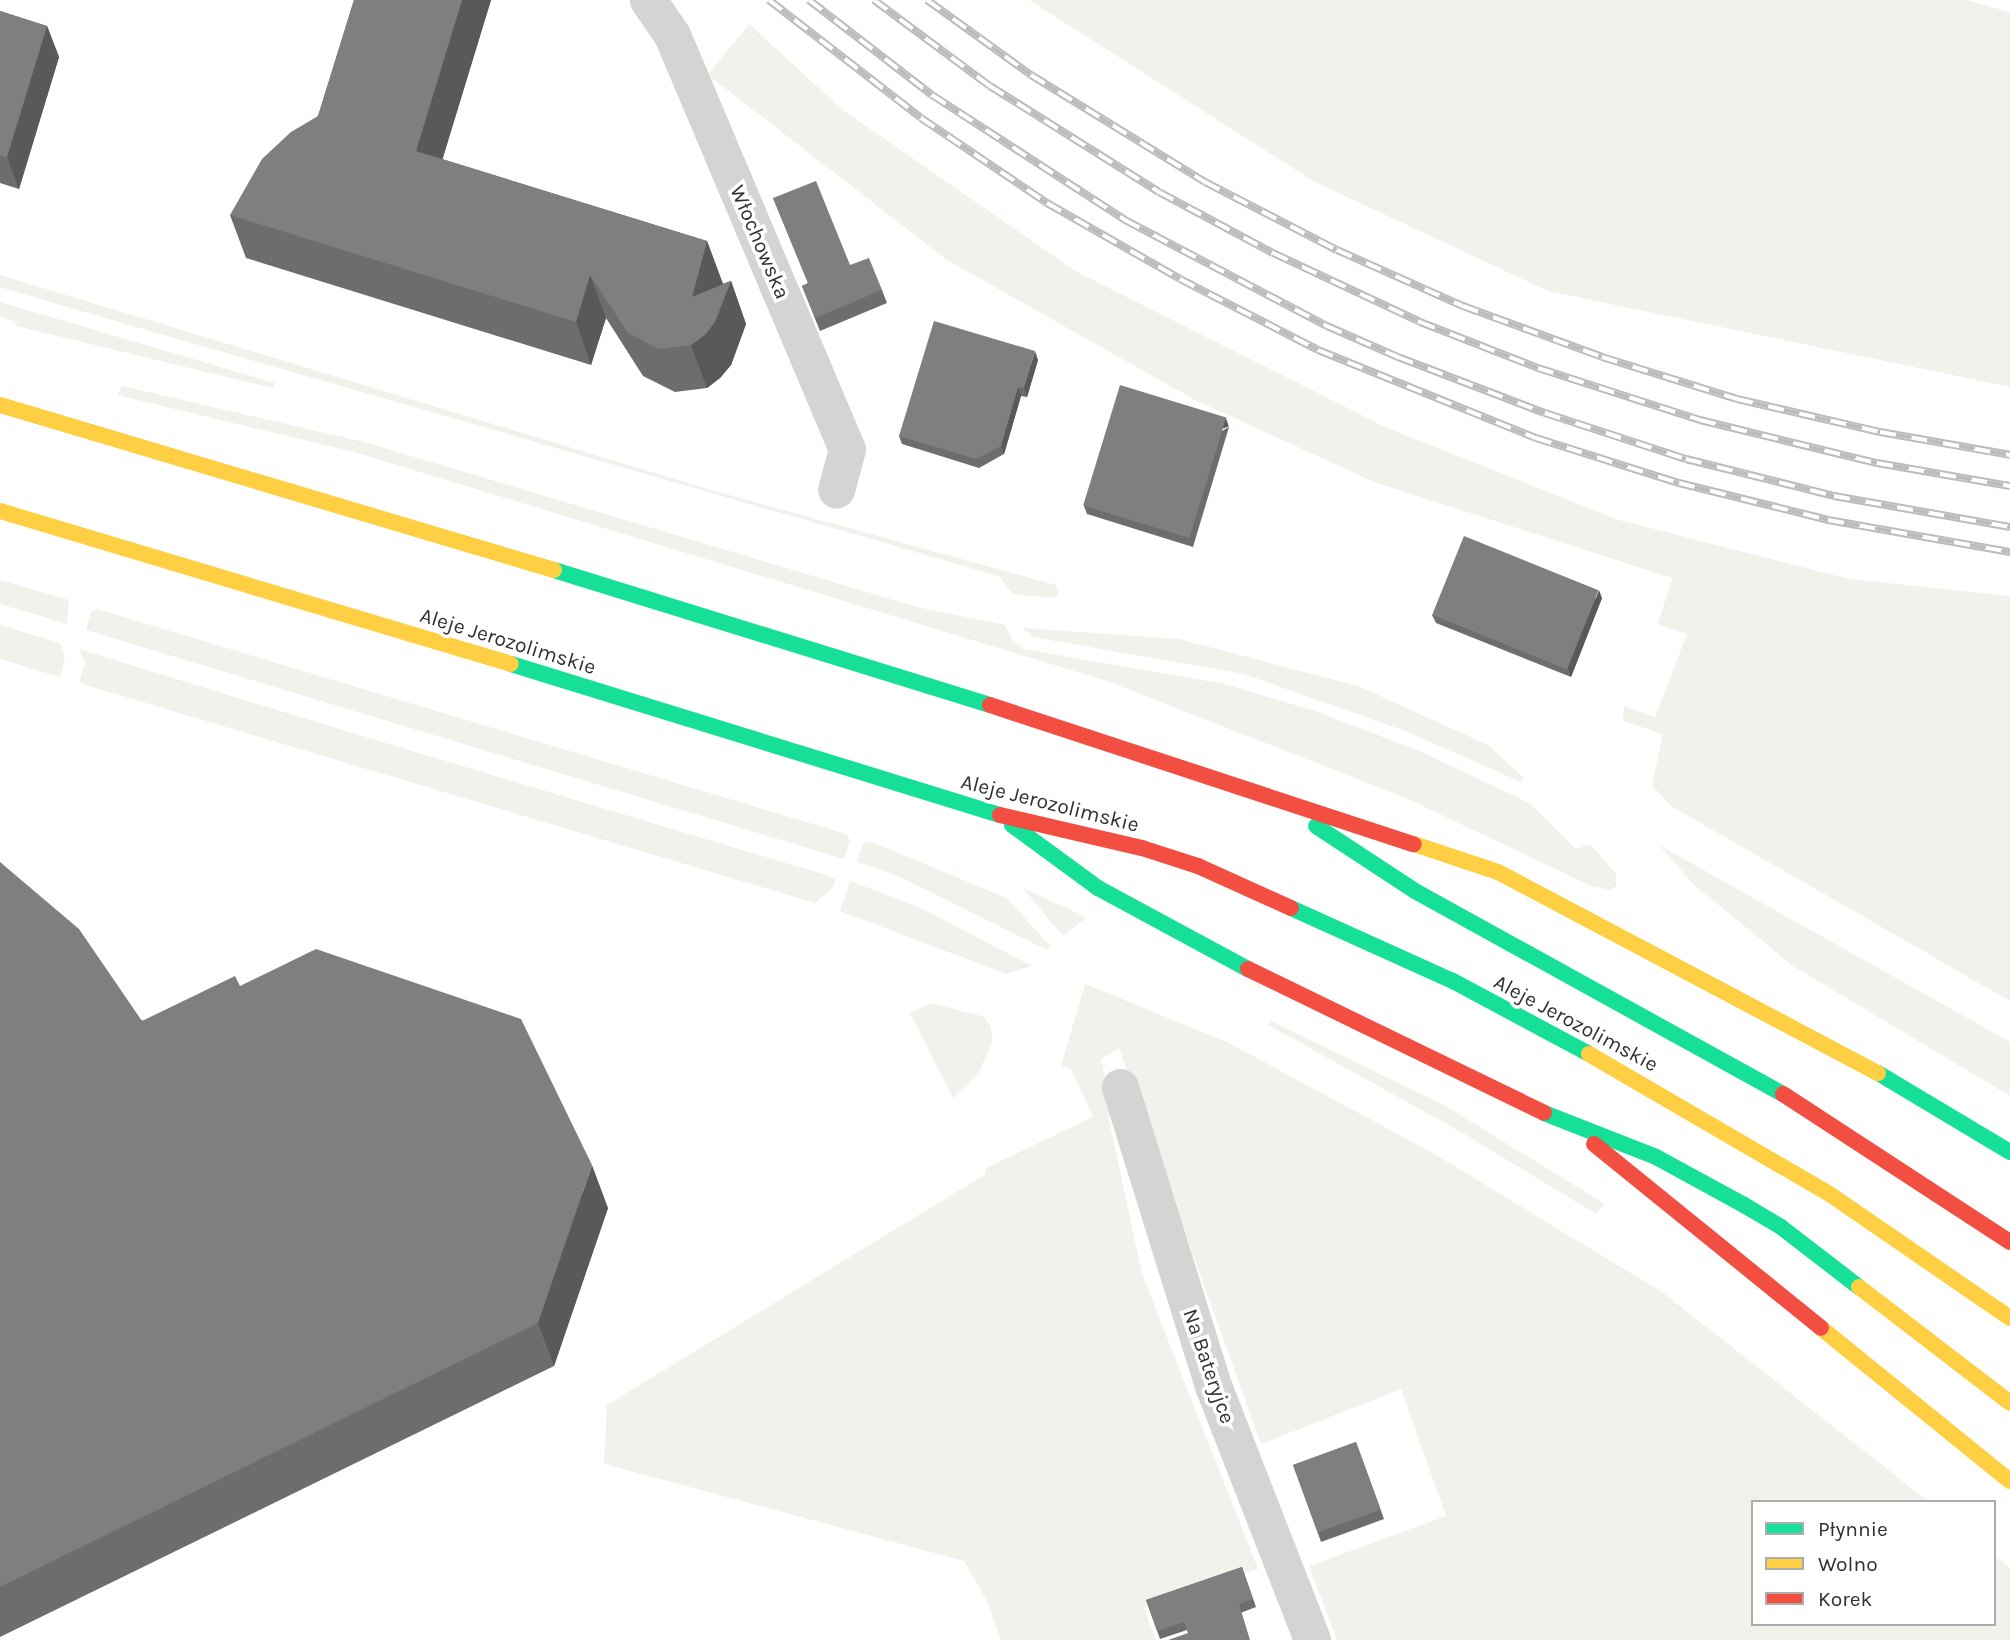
<!DOCTYPE html>
<html>
<head>
<meta charset="utf-8">
<style>
	body { margin:0 }
	#map { position:relative; width:2010px; height:1640px; overflow:hidden; background:#fff; font-family:Karla,sans-serif }
	div>[style] { position:absolute }
	.green>* { inset:0; background:#f0f2ec }
	.street>* { height:37px; margin:-18.5px; padding:0 18.5px; transform-origin:18.5px; border-radius:18.5px; background:#d4d4d4 }
	.fast>* { height:16px; margin:-8px; padding:0 8px; transform-origin:8px; border-radius:8px; background:#16e098 }
	.slow>* { height:16px; margin:-8px; padding:0 8px; transform-origin:8px; border-radius:8px; background:#ffcf43 }
	.jam>* { height:16px; margin:-8px; padding:0 8px; transform-origin:8px; border-radius:8px; background:#f24e42 }
	.rail>* { height:8px; margin-top:-4px; transform-origin:0; background:repeating-linear-gradient(90deg,#fff 0 16px,#bcbcbc 0 32px); box-sizing:border-box; border-block:2px solid #bcbcbc }
	.wall>* { inset:0; background:#6d6d6d; transform-origin:0 0 }
	.shaded-wall>* { inset:0; background:#595959; transform-origin:0 0 }
	.building>* { inset:0; background:#7f7f7f; transform-origin:0 0 }
	span { translate:-50% -50%; white-space:nowrap; text-align:center; line-height:1.15; -webkit-text-stroke:7px #fff; paint-order:stroke }
	.street-label { font-size:21px; color:#303030 }
	.legend { position:absolute; left:1751px; top:1500px; width:245px; height:126px; box-sizing:border-box; background:#fff; border:2px solid #acacac; margin:0; padding:9px 12px; list-style:none; font-size:21px; color:#303030 }
	.legend li { display:flex; align-items:center; gap:14px; height:35px }
	.legend b { width:35px; border:2px solid #acacac }
</style>
</head>
<body>
<div id="map">
	<div class="green">
		<div style="clip-path:polygon(1029px 0,1965px 0,2010px 12px,2010px 387px,1548px 291px,1313px 181px)"></div>
		<div style="clip-path:polygon(749px 24px,844px 111px,1077px 272px,1387px 428px,1619px 520px,1849px 579px,2010px 596px,2010px 1001px,1671px 806px,1652px 785px,1663px 734px,1623px 721px,1624px 706px,1655px 717px,1687px 634px,1658px 624px,1672px 578px,1374px 482px,1195px 400px,947px 260px,708px 75px)"></div>
		<div style="clip-path:polygon(0 275px,711px 490px,1056px 585px,1058px 595px,1052px 598px,1012px 594px,999px 576px,67px 307px,0 287px)"></div>
		<div style="clip-path:polygon(0 302px,275px 383px,273px 388px,16px 326px,15px 321px,0 317px)"></div>
		<div style="clip-path:polygon(122px 386px,364px 442px,917px 607px,1005px 625px,1013px 641px,1023px 649px,1225px 684px,1318px 712px,1424px 753px,1531px 804px,1576px 849px,1590px 844px,1616px 874px,1616px 886px,1611px 890px,1591px 886px,1406px 798px,1107px 681px,354px 452px,117px 395px)"></div>
		<div style="clip-path:polygon(0 580px,69px 600px,67px 624px,0 604px)"></div>
		<div style="clip-path:polygon(97px 609px,846px 834px,850px 840px,844px 859px,86px 630px,91px 612px)"></div>
		<div style="clip-path:polygon(0 625px,60px 643px,65px 657px,60px 677px,0 659px)"></div>
		<div style="clip-path:polygon(1022px 628px,1179px 639px,1358px 686px,1488px 745px,1524px 778px,1521px 782px,1403px 730px,1244px 674px,1033px 637px)"></div>
		<div style="clip-path:polygon(79px 649px,349px 732px,836px 878px,833px 887px,815px 903px,79px 683px,85px 663px)"></div>
		<div style="clip-path:polygon(869px 841px,1007px 898px,1050px 946px,1047px 950px,898px 876px,857px 862px,863px 844px)"></div>
		<div style="clip-path:polygon(1659px 845px,2010px 1042px,2010px 1096px,1793px 966px,1693px 884px)"></div>
		<div style="clip-path:polygon(850px 881px,921px 908px,1032px 966px,1006px 974px,840px 911px)"></div>
		<div style="clip-path:polygon(1023px 888px,1084px 916px,1086px 918px,1063px 936px)"></div>
		<div style="clip-path:polygon(1085px 984px,1227px 1042px,1431px 1152px,1662px 1292px,1929px 1502px,1753px 1502px,1753px 1624px,1994px 1624px,1994px 1555px,2010px 1568px,2010px 1640px,1337px 1640px,1309px 1566px,1446px 1516px,1401px 1389px,1261px 1444px,1119px 1048px,1101px 1059px,1110px 1101px,1109px 1120px,1142px 1274px,1258px 1569px,1144px 1608px,1156px 1640px,1001px 1640px,987px 1601px,964px 1561px,604px 1464px,607px 1405px,986px 1174px,986px 1168px,1093px 1117px,1071px 1069px,1061px 1066px)"></div>
		<div style="clip-path:polygon(931px 1003px,985px 1017px,991px 1027px,992px 1042px,979px 1072px,953px 1098px,910px 1013px)"></div>
		<div style="clip-path:polygon(1271px 1021px,1444px 1105px,1605px 1204px,1596px 1214px,1461px 1132px,1268px 1025px)"></div>
	</div>
	<div class="street">
		<div style="left:648px;top:0;width:42px;rotate:55.6deg"></div>
		<div style="left:672px;top:35px;width:449px;rotate:67.1deg"></div>
		<div style="left:847px;top:449px;width:42px;rotate:105deg"></div>
		<div style="left:1120px;top:1087px;width:315px;rotate:72.7deg"></div>
		<div style="left:1214px;top:1388px;width:270px;rotate:68.7deg"></div>
	</div>
	<div class="fast">
		<div style="left:554px;top:570px;width:456px;rotate:17.2deg"></div>
		<div style="left:511px;top:664px;width:512px;rotate:17.16deg"></div>
		<div style="left:1012px;top:825px;width:107px;rotate:36.2deg"></div>
		<div style="left:1098px;top:888px;width:170px;rotate:28.4deg"></div>
		<div style="left:1316px;top:826px;width:118px;rotate:33.3deg"></div>
		<div style="left:1415px;top:891px;width:420px;rotate:28.9deg"></div>
		<div style="left:1291px;top:908px;width:178px;rotate:24.3deg"></div>
		<div style="left:1453px;top:981px;width:154px;rotate:28.2deg"></div>
		<div style="left:1878px;top:1073px;width:154px;rotate:30.9deg"></div>
		<div style="left:1544px;top:1113px;width:120px;rotate:21.4deg"></div>
		<div style="left:1656px;top:1157px;width:100px;rotate:28.6deg"></div>
		<div style="left:1744px;top:1205px;width:43px;rotate:30.7deg"></div>
		<div style="left:1781px;top:1227px;width:98px;rotate:37.6deg"></div>
	</div>
	<div class="slow">
		<div style="left:0;top:405px;width:578px;rotate:16.59deg"></div>
		<div style="left:0;top:511px;width:533px;rotate:16.67deg"></div>
		<div style="left:1414px;top:844px;width:89px;rotate:18.4deg"></div>
		<div style="left:1498px;top:872px;width:430px;rotate:27.9deg"></div>
		<div style="left:1589px;top:1054px;width:280px;rotate:30.2deg"></div>
		<div style="left:1831px;top:1195px;width:217px;rotate:34.5deg"></div>
		<div style="left:1859px;top:1287px;width:190px;rotate:37.5deg"></div>
		<div style="left:1821px;top:1328px;width:243px;rotate:39deg"></div>
	</div>
	<div class="jam">
		<div style="left:990px;top:705px;width:446px;rotate:18.2deg"></div>
		<div style="left:1000px;top:815px;width:146px;rotate:13.1deg"></div>
		<div style="left:1142px;top:848px;width:59px;rotate:17.8deg"></div>
		<div style="left:1198px;top:866px;width:102px;rotate:24.3deg"></div>
		<div style="left:1248px;top:969px;width:329px;rotate:25.9deg"></div>
		<div style="left:1783px;top:1094px;width:271px;rotate:33.1deg"></div>
		<div style="left:1594px;top:1144px;width:292px;rotate:39deg"></div>
	</div>
	<div class="rail">
		<div style="left:769px;top:0;width:192px;rotate:37.8deg"></div>
		<div style="left:921px;top:118px;width:152px;rotate:34deg"></div>
		<div style="left:1047px;top:203px;width:153px;rotate:29.7deg"></div>
		<div style="left:1180px;top:279px;width:155px;rotate:27.2deg"></div>
		<div style="left:1318px;top:350px;width:235px;rotate:22deg"></div>
		<div style="left:1536px;top:438px;width:150px;rotate:17.5deg"></div>
		<div style="left:1679px;top:483px;width:154px;rotate:13.9deg"></div>
		<div style="left:1828px;top:520px;width:185px;rotate:10deg"></div>
		<div style="left:809px;top:0;width:155px;rotate:37.7deg"></div>
		<div style="left:932px;top:95px;width:230px;rotate:32.9deg"></div>
		<div style="left:1125px;top:220px;width:228px;rotate:27.7deg"></div>
		<div style="left:1327px;top:326px;width:77px;rotate:23.6deg"></div>
		<div style="left:1398px;top:357px;width:157px;rotate:20.9deg"></div>
		<div style="left:1545px;top:413px;width:148px;rotate:18.1deg"></div>
		<div style="left:1686px;top:459px;width:153px;rotate:14deg"></div>
		<div style="left:1834px;top:496px;width:179px;rotate:10deg"></div>
		<div style="left:874px;top:0;width:144px;rotate:36.6deg"></div>
		<div style="left:990px;top:86px;width:199px;rotate:32.1deg"></div>
		<div style="left:1159px;top:192px;width:129px;rotate:28.2deg"></div>
		<div style="left:1273px;top:253px;width:162px;rotate:25.1deg"></div>
		<div style="left:1420px;top:322px;width:127px;rotate:21.3deg"></div>
		<div style="left:1538px;top:368px;width:170px;rotate:17.8deg"></div>
		<div style="left:1700px;top:420px;width:182px;rotate:13.7deg"></div>
		<div style="left:1877px;top:463px;width:135px;rotate:9.8deg"></div>
		<div style="left:927px;top:0;width:128px;rotate:35.8deg"></div>
		<div style="left:1031px;top:75px;width:204px;rotate:31.6deg"></div>
		<div style="left:1205px;top:182px;width:148px;rotate:27.3deg"></div>
		<div style="left:1337px;top:250px;width:138px;rotate:24deg"></div>
		<div style="left:1463px;top:306px;width:148px;rotate:20.1deg"></div>
		<div style="left:1602px;top:357px;width:141px;rotate:17.3deg"></div>
		<div style="left:1737px;top:399px;width:147px;rotate:13deg"></div>
		<div style="left:1880px;top:432px;width:132px;rotate:10deg"></div>
	</div>
	<div class="wall">
		<div style="clip-path:polygon(354px 0,491px 0,442px 159px,707px 241px,723px 284px,731px 281px,746px 324px,731px 365px,720px 378px,707px 388px,675px 392px,643px 376px,606px 318px,591px 365px,246px 258px,230px 215px,318px 116px)"></div>
		<div style="clip-path:polygon(0 11px,47px 26px,59px 57px,19px 189px,0 183px)"></div>
		<div style="clip-path:polygon(773px 198px,850px 265px,882px 290px,887px 303px,820px 331px,802px 286px,808px 283px)"></div>
		<div style="clip-path:polygon(1038px 360px,1027px 397px,1021px 396px,1004px 454px,979px 468px,902px 444px,899px 436px)"></div>
		<div style="clip-path:polygon(1229px 427px,1193px 547px,1087px 514px,1084px 506px)"></div>
		<div style="clip-path:polygon(1602px 598px,1571px 677px,1436px 623px,1432px 615px)"></div>
		<div style="clip-path:polygon(0 862px,142px 1021px,240px 986px,608px 1208px,554px 1366px,0 1637px)"></div>
		<div style="left:1356px;top:1442px;width:82px;height:67px;rotate:70deg"></div>
		<div style="clip-path:polygon(1242px 1567px,1256px 1607px,1188px 1633px,1187px 1630px,1160px 1639px,1146px 1600px)"></div>
	</div>
	<div class="shaded-wall">
		<div style="clip-path:polygon(462px 0,491px 0,432px 194px,416px 151px)"></div>
		<div style="clip-path:polygon(47px 26px,59px 57px,19px 189px,7px 157px)"></div>
		<div style="clip-path:polygon(707px 241px,723px 284px,731px 281px,746px 324px,731px 365px,720px 378px,707px 388px,691px 345px,692px 297px)"></div>
		<div style="clip-path:polygon(590px 275px,606px 318px,591px 365px,576px 322px)"></div>
		<div style="clip-path:polygon(1035px 351px,1038px 360px,1027px 397px,1024px 388px)"></div>
		<div style="clip-path:polygon(1018px 387px,1021px 396px,1004px 454px,1001px 446px)"></div>
		<div style="left:1226px;top:418px;width:9px;height:125px;rotate:72deg"></div>
		<div style="clip-path:polygon(1599px 590px,1602px 598px,1571px 677px,1568px 668px)"></div>
		<div style="clip-path:polygon(592px 1165px,608px 1208px,554px 1366px,538px 1323px)"></div>
	</div>
	<div class="building">
		<div style="clip-path:polygon(354px 0,462px 0,416px 151px,707px 241px,692px 297px,731px 281px,715px 322px,705px 335px,691px 345px,659px 349px,628px 333px,590px 275px,576px 322px,230px 215px,262px 159px,291px 132px,318px 116px)"></div>
		<div style="clip-path:polygon(0 11px,47px 26px,7px 157px,0 155px)"></div>
		<div style="clip-path:polygon(816px 181px,850px 265px,869px 258px,882px 290px,815px 318px,802px 286px,808px 283px,773px 198px)"></div>
		<div style="clip-path:polygon(934px 321px,1035px 351px,1024px 388px,1018px 387px,1001px 446px,976px 459px,899px 436px)"></div>
		<div style="left:1120px;top:385px;width:111px;height:126px;rotate:17deg"></div>
		<div style="left:1464px;top:536px;width:145px;height:85px;rotate:22deg"></div>
		<div style="clip-path:polygon(0 862px,79px 929px,142px 1021px,235px 976px,240px 986px,316px 949px,521px 1019px,592px 1165px,538px 1323px,0 1587px)"></div>
		<div style="left:1356px;top:1442px;width:72px;height:67px;rotate:70deg"></div>
		<div style="clip-path:polygon(1242px 1567px,1253px 1599px,1239px 1604px,1250px 1640px,1168px 1640px,1188px 1633px,1184px 1622px,1157px 1631px,1146px 1600px)"></div>
	</div>
	<div class="street-label">
		<span style="left:760px;top:242px;rotate:67deg">Włochowska</span>
		<span style="left:508px;top:641px;rotate:17deg">Aleje Jerozolimskie</span>
		<span style="left:1050px;top:803px;rotate:14deg">Aleje Jerozolimskie</span>
		<span style="left:1576px;top:1023px;rotate:28deg">Aleje Jerozolimskie</span>
		<span style="left:1209px;top:1366px;rotate:71deg">Na Bateryjce</span>
	</div>
	<ul class="legend">
	<li><b style="height:9px;background:#16e098"></b>Płynnie</li>
	<li><b style="height:9px;background:#ffcf43"></b>Wolno</li>
	<li><b style="height:9px;background:#f24e42"></b>Korek</li>
	</ul>
</div>
</body>
</html>
